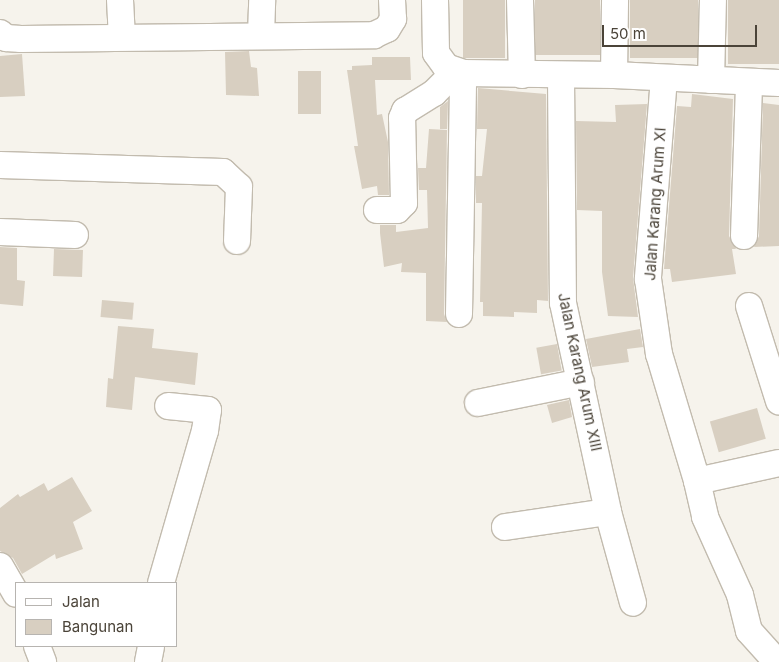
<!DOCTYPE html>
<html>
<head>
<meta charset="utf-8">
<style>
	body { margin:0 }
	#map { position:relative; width:779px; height:662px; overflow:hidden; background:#f6f3ec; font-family:Inter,sans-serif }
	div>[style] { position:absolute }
	.building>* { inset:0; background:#d8cfc1; transform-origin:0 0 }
	.roads { filter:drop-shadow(1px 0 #c2bbae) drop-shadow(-1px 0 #c2bbae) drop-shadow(0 1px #c2bbae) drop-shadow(0 -1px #c2bbae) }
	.minor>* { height:26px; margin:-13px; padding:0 13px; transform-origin:13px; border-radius:13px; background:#fff }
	span { translate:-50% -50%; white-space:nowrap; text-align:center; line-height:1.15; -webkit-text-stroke:4px #fff; paint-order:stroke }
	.street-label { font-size:15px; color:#4b4439 }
	.legend { position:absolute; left:15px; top:582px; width:162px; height:65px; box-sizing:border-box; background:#fff; border:1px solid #b7b4b0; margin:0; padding:6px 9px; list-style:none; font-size:15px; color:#4b4439 }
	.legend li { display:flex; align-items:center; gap:10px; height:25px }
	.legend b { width:25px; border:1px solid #b7b4b0 }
	.scale { position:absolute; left:602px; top:25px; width:155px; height:22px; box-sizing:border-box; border:2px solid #4b4439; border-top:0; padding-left:6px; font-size:15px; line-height:18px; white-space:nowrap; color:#4b4439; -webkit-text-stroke:4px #fff; paint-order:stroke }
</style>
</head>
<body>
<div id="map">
	<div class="building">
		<div style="left:463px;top:0;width:42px;height:58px"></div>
		<div style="left:535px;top:0;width:65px;height:55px"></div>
		<div style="left:630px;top:0;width:68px;height:58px"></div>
		<div style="left:728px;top:0;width:51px;height:64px"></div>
		<div style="clip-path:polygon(249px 51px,251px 67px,257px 68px,259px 96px,226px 95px,225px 52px)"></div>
		<div style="clip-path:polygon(22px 54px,25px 96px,0 97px,0 56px)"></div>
		<div style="clip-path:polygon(372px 57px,410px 57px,411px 80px,375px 80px,377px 115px,382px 114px,388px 142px,389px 195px,378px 195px,377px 186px,362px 189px,354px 146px,358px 146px,347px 70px,352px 70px,352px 66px,372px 65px)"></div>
		<div style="left:298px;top:71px;width:23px;height:43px"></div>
		<div style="clip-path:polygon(478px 88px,546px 94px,548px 301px,537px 300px,537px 313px,514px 312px,514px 317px,483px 316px,483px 302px,480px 302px,482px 203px,476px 203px,476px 176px,482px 176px,487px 129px,477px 129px)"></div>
		<div style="clip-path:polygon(692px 94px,733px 99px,729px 236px,736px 249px,732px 249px,736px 274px,672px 282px,670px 269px,664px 269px,677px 106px,691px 107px)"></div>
		<div style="clip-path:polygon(448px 101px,447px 129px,440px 129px,440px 107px)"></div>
		<div style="clip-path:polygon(763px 103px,779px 105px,779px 246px,754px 247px,759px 236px)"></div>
		<div style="clip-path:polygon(647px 104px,633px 278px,638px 317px,608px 316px,602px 272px,602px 211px,577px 210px,576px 121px,616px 122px,615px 105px)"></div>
		<div style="clip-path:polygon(429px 129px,447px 130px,444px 314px,447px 322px,426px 321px,426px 273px,401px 272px,402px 263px,384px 267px,380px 233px,380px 225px,396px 225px,396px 232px,428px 228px,427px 190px,419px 190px,418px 168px,426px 168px)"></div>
		<div style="clip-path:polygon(0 247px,17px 248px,17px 280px,25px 281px,23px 306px,0 304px)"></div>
		<div style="left:54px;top:249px;width:29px;height:27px;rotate:2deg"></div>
		<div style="left:102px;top:300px;width:32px;height:17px;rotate:5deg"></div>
		<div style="clip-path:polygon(118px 326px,154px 329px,152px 348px,198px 353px,195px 385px,135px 377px,132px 410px,106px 407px,108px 378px,113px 379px)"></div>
		<div style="clip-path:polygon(640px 329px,643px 347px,627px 349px,629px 362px,592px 367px,586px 339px)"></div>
		<div style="left:557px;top:344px;width:27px;height:21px;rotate:80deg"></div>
		<div style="clip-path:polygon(569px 400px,572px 417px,552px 423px,547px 405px)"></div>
		<div style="left:757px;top:408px;width:32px;height:49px;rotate:74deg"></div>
		<div style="clip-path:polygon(72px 477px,92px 511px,73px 522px,83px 549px,56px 559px,55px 554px,22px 574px,13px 558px,0 551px,0 508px,18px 494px,20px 497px,44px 483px,48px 491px)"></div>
	</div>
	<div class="roads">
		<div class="minor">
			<div style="left:120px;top:0;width:36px;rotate:87deg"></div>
			<div style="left:435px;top:0;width:53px;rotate:88.9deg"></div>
			<div style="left:436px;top:53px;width:17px;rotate:54deg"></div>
			<div style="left:446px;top:67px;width:18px;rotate:19deg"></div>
			<div style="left:520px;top:0;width:75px;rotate:88.5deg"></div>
			<div style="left:0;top:33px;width:8px;rotate:40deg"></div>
			<div style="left:6px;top:38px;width:15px;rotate:4deg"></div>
			<div style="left:21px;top:39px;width:353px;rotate:-0.6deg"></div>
			<div style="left:374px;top:35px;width:14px;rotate:-25deg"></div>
			<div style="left:387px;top:29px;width:12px;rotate:-59deg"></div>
			<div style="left:393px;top:19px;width:19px;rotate:-93deg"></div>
			<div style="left:261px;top:35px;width:35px;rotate:-88deg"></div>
			<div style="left:614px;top:75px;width:75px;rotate:-89.2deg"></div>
			<div style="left:561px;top:77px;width:226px;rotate:89.5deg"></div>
			<div style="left:563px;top:303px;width:214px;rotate:77.8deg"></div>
			<div style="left:608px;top:512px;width:94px;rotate:74.6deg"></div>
			<div style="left:664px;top:78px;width:202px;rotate:94.6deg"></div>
			<div style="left:648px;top:279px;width:76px;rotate:81.7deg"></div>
			<div style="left:659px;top:354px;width:133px;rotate:73.3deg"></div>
			<div style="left:697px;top:481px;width:84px;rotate:-12.4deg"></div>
			<div style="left:711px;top:80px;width:80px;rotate:-88.6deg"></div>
			<div style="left:0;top:165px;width:223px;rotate:1.8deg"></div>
			<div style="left:223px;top:172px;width:22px;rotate:43deg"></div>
			<div style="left:239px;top:187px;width:54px;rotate:92.1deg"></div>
			<div style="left:377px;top:210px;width:20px"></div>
			<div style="left:397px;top:210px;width:10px;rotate:-45deg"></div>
			<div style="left:404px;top:203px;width:85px;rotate:-91.3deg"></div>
			<div style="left:402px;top:118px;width:8px;rotate:-67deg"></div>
			<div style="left:405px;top:111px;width:34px;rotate:-32deg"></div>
			<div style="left:434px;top:93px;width:30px;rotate:-45deg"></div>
			<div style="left:0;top:232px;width:75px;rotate:2.3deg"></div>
			<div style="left:744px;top:236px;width:154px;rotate:-88.1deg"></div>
			<div style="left:749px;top:306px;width:100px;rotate:72.5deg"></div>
			<div style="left:459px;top:314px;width:241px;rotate:-89deg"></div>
			<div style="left:463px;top:73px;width:151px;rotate:0.8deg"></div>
			<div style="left:614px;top:75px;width:165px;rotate:2.8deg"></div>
			<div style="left:478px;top:403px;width:105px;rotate:-11.5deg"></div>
			<div style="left:697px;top:481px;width:37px;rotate:77deg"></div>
			<div style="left:705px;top:517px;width:85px;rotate:65.8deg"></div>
			<div style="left:740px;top:595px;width:37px;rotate:76deg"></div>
			<div style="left:749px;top:631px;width:42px;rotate:47.9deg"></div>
			<div style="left:505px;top:527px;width:104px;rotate:-8.3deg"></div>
			<div style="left:0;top:566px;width:32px;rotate:60deg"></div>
			<div style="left:161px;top:583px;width:158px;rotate:-73.9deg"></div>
			<div style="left:205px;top:431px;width:21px;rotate:-82deg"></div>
			<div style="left:208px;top:410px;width:40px;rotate:-174.3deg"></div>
			<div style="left:37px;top:646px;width:17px;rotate:69deg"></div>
			<div style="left:148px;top:662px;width:16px;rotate:-79deg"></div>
		</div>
	</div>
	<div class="street-label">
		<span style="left:655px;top:204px;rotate:-86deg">Jalan Karang Arum XI</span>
		<span style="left:580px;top:372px;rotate:78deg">Jalan Karang Arum XIII</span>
	</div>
	<ul class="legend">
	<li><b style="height:6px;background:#fff"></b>Jalan</li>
	<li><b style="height:14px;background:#d8cfc1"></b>Bangunan</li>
	</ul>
	<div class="scale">50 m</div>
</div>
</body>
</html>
